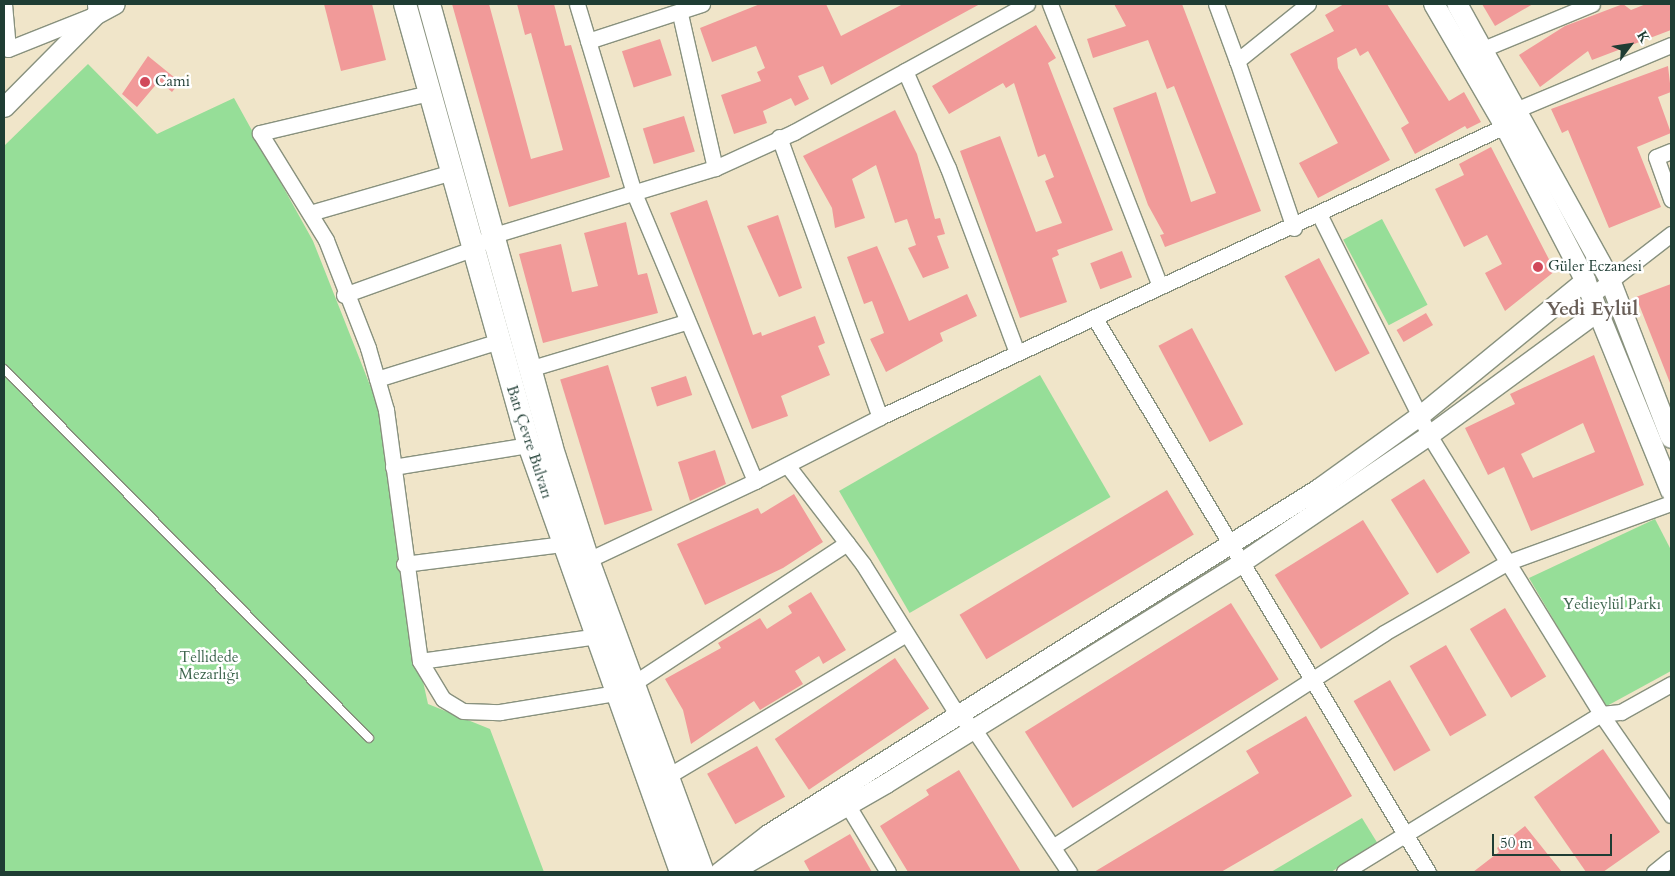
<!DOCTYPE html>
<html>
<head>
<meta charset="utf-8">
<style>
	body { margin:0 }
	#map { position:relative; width:1675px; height:876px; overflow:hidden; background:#f0e5c9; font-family:Cardo,serif }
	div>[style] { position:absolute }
	.green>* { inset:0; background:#96de98; transform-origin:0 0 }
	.building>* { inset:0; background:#f19a99; transform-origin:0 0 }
	.roads { filter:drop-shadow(1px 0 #88917e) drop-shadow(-1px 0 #88917e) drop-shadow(0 1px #88917e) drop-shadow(0 -1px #88917e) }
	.service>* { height:8px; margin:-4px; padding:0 4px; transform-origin:4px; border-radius:4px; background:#fff }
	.minor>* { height:15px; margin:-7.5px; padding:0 7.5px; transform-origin:7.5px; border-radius:7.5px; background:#fff }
	.tertiary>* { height:19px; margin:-9.5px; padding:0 9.5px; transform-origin:9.5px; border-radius:9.5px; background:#fff }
	.secondary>* { height:20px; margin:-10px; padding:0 10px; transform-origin:10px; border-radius:10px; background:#fff }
	.primary>* { height:22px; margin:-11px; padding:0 11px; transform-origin:11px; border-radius:11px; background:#fff }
	.dots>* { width:14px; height:14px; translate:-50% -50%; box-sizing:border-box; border:2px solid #fff; border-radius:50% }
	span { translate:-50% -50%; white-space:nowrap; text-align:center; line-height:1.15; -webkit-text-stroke:5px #fff; paint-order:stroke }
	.poi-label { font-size:15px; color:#1f3d34 }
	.left { translate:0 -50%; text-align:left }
	.street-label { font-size:15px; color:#1f3d34 }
	.park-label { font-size:15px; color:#3d654d }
	.district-label { font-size:20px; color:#685e57; font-weight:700 }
	.frame { position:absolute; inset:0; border:5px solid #1f3d34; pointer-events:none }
	.north { position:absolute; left:1605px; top:20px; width:50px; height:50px; -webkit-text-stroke:4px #fff; paint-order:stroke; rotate:59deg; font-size:14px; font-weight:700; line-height:20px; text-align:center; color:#1f3d34 }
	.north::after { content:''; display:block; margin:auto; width:18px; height:22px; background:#1f3d34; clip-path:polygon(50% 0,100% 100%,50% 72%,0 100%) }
	.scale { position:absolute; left:1492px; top:834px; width:120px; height:22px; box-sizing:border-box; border:2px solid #1f3d34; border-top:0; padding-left:6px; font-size:15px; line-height:18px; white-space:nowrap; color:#1f3d34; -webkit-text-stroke:4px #fff; paint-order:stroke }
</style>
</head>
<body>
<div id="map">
	<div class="green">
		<div style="clip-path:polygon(88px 64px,157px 134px,234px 98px,313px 241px,379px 408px,406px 604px,428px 704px,490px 729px,544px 872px,4px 872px,4px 146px)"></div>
		<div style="left:1382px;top:219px;width:97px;height:44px;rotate:62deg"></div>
		<div style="left:1040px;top:375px;width:141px;height:232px;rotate:60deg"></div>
		<div style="clip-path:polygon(1655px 519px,1671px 550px,1671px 671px,1605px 707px,1529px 578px)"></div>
		<div style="clip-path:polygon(1362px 818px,1378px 844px,1331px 872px,1271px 872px)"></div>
	</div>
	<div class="building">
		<div style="clip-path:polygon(324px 4px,372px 4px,386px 60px,341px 71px)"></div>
		<div style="clip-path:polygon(452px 4px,489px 4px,531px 159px,563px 150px,531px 33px,525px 35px,517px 4px,554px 4px,565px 46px,571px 45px,610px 177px,509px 207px)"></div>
		<div style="clip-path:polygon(760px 4px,826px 4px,841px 36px,903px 4px,980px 4px,831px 85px,823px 66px,798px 76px,809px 99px,795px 106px,791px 98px,763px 111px,767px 123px,734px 134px,721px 95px,761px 81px,757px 72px,765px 68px,756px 46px,712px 62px,700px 28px)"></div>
		<div style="clip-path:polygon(1114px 4px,1182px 4px,1261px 211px,1165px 247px,1160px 235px,1164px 234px,1148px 205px,1113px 108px,1156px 92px,1191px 202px,1216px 193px,1174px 86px,1167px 89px,1148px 40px,1093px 58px,1087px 39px,1126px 26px)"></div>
		<div style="clip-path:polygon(1344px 4px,1387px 4px,1449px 101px,1464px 92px,1481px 122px,1467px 129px,1465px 126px,1415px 154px,1401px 128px,1409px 123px,1368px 51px,1360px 56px,1356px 48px,1337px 58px,1338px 68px,1390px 160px,1318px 198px,1299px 163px,1338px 143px,1290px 54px,1334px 31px,1325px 15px)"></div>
		<div style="clip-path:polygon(1482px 4px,1533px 4px,1495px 26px)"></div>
		<div style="clip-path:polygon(1623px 4px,1631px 10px,1646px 4px,1671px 4px,1671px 30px,1592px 60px,1588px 51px,1540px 87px,1519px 55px,1565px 26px)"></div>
		<div style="clip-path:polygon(1036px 25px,1056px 58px,1048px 63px,1113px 230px,1057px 250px,1059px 255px,1052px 258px,1067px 302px,1020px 318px,960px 151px,1000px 136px,1036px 232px,1062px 223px,1045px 181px,1054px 177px,1045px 154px,1038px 157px,1014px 83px,1006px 88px,1003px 83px,949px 114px,932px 86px)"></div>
		<div style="left:660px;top:39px;width:38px;height:40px;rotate:72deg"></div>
		<div style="clip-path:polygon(148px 56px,180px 82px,172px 92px,159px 81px,137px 107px,122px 94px)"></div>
		<div style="clip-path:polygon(1668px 66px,1671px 92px,1658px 97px,1671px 133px,1637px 147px,1661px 207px,1609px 228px,1568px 130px,1562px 133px,1551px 109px)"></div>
		<div style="clip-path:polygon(895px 110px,917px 154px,935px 219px,940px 218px,945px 234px,937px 236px,949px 268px,923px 278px,908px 248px,916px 245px,907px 219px,895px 223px,876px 165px,852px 179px,865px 218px,835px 228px,832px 208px,803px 156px)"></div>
		<div style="left:684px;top:116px;width:37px;height:43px;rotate:73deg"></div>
		<div style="clip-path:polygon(1491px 147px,1555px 271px,1505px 311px,1485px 273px,1502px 264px,1487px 235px,1464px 247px,1435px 189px,1464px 175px,1459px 164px)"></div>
		<div style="clip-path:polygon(707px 200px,753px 335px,761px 332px,762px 336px,815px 316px,825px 343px,818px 346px,830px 375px,781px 396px,788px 416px,752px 429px,670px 213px)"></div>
		<div style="clip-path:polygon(778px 215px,802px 288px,779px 297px,747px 226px)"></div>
		<div style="clip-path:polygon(626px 222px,638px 275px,647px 273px,658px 313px,543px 343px,519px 254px,561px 244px,572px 292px,598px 286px,584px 233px)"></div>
		<div style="clip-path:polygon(877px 246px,909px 321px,967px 294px,977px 316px,940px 333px,943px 341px,886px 372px,870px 339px,884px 333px,872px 301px,864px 304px,847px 257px)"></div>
		<div style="left:1122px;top:251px;width:28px;height:34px;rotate:69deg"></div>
		<div style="left:1319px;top:258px;width:108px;height:39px;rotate:62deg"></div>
		<div style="clip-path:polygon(1671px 284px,1671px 382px,1670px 383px,1636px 297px)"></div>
		<div style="left:1426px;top:313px;width:14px;height:34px;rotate:60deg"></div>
		<div style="left:1192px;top:328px;width:109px;height:38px;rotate:62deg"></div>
		<div style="clip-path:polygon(evenodd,1594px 355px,1644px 485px,1531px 531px,1504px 467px,1488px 475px,1465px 428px,1515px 404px,1510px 394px,1594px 355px,1583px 423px,1595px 452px,1533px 478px,1521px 454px,1583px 423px)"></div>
		<div style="left:608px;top:365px;width:152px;height:50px;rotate:73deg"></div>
		<div style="left:686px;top:376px;width:20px;height:37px;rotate:72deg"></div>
		<div style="clip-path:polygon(715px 450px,726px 484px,690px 501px,678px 462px)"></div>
		<div style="left:1424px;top:479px;width:87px;height:39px;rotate:58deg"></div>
		<div style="left:1167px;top:490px;width:52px;height:242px;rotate:59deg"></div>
		<div style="clip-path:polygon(794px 494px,823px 542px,783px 568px,705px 605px,677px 544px,758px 508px,761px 514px)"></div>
		<div style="left:1363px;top:520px;width:87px;height:104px;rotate:58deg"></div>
		<div style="clip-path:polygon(811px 592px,846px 650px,823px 664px,819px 656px,795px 671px,803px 684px,760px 710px,754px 701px,691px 744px,683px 710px,665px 679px,721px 648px,718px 643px,760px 618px,767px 629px,792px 613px,788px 606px)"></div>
		<div style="left:1231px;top:603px;width:90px;height:243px;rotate:58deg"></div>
		<div style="left:1505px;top:608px;width:80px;height:41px;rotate:59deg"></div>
		<div style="left:1446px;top:645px;width:81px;height:42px;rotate:60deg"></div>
		<div style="left:895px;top:658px;width:61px;height:145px;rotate:56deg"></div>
		<div style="left:1390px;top:680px;width:81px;height:42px;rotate:60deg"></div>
		<div style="clip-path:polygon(1306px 716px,1352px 796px,1221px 872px,1094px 872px,1259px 773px,1246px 751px)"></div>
		<div style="left:757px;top:746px;width:58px;height:57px;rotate:61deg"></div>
		<div style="clip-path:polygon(1603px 749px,1660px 832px,1603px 872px,1586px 872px,1534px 797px)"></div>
		<div style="clip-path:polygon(959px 770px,1021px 872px,908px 872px,880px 826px,929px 795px,926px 790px)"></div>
		<div style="clip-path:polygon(1525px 826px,1562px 872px,1473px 872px,1499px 852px,1497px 848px)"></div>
		<div style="clip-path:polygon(850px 834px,872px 872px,810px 872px,804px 861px)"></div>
	</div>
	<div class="roads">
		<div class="service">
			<div style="left:4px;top:369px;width:519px;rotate:45.31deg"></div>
		</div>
		<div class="minor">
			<div style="left:4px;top:4px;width:45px;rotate:84.9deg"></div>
			<div style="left:8px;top:49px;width:95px;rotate:-21.7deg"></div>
			<div style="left:96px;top:14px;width:10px;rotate:-96deg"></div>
			<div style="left:1050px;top:4px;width:303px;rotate:68.7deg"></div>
			<div style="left:1216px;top:4px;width:61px;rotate:69.8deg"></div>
			<div style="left:680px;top:14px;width:158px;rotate:77.2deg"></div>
			<div style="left:588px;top:41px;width:120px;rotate:-18deg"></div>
			<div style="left:1483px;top:49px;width:118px;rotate:-22.4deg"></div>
			<div style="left:905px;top:71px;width:106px;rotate:66.1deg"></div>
			<div style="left:948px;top:168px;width:197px;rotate:69.5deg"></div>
			<div style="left:429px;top:93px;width:174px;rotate:166.7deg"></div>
			<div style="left:260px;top:133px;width:126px;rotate:58.3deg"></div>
			<div style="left:326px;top:240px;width:116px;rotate:68.7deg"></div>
			<div style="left:368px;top:348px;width:65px;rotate:73.8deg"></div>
			<div style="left:386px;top:410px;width:253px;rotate:82.3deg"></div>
			<div style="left:420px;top:661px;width:44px;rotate:58.8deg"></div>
			<div style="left:443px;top:699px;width:23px;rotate:31deg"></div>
			<div style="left:463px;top:711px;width:37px;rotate:2deg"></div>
			<div style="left:500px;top:712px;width:118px;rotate:-9.3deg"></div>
			<div style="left:779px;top:137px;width:298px;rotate:70.2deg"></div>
			<div style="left:1671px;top:151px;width:16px;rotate:158deg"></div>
			<div style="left:1656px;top:157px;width:45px;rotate:70.3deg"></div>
			<div style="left:310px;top:213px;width:148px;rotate:-16.1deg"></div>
			<div style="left:1320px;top:216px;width:245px;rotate:63.5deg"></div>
			<div style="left:1429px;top:435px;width:328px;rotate:58.3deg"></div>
			<div style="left:1601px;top:714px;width:123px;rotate:55.3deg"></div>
			<div style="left:1294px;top:228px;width:176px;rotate:-108.8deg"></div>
			<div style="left:1237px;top:61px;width:91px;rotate:-38.8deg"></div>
			<div style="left:344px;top:295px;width:136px;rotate:-19.8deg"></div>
			<div style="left:472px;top:249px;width:23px;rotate:-34deg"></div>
			<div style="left:491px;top:236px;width:234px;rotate:-16.9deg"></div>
			<div style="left:715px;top:168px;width:87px;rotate:-24.5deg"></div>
			<div style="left:794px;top:132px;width:266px;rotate:-28.8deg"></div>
			<div style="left:1592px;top:295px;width:100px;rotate:-37.7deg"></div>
			<div style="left:1094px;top:317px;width:648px;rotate:58.96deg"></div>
			<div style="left:529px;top:369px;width:164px;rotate:-16.7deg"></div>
			<div style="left:377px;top:379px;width:125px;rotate:-17.3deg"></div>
			<div style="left:787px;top:465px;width:125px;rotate:52.5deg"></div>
			<div style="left:863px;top:564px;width:177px;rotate:57.9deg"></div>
			<div style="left:957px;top:714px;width:21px;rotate:41deg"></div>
			<div style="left:973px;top:728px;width:173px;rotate:56.3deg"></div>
			<div style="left:393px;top:467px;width:138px;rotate:-9.2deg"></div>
			<div style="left:755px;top:481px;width:140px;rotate:-27.1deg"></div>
			<div style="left:880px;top:417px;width:689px;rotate:-24.97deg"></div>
			<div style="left:1505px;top:126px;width:21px;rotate:-53deg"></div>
			<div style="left:1518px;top:109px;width:166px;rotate:-22.7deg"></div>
			<div style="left:404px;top:564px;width:159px;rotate:-7.2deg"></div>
			<div style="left:562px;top:544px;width:31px;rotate:32deg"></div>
			<div style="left:588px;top:560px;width:185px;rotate:-25.3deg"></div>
			<div style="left:755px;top:481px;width:312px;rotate:-112.8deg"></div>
			<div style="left:634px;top:193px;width:197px;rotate:-106.8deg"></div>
			<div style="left:420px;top:661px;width:179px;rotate:-8deg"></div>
			<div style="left:634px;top:683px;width:255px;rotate:-33.3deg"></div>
			<div style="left:668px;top:776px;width:277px;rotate:-30.8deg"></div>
			<div style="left:848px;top:806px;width:77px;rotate:58.8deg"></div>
			<div style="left:1054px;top:846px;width:393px;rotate:-32.8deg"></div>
			<div style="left:1384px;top:633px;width:141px;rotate:-29.8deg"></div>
			<div style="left:1506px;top:563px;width:176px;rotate:-20deg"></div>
			<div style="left:1344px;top:872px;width:302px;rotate:-31.6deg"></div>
			<div style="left:1601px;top:714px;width:20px;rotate:-6deg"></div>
			<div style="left:1621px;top:712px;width:57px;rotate:-29.2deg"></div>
			<div style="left:1654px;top:872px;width:22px;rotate:-39deg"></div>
		</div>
		<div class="tertiary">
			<div style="left:4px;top:107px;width:131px;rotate:-45.3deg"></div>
			<div style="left:96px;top:14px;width:21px;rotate:-28deg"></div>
			<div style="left:736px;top:869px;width:173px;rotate:-29.8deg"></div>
			<div style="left:886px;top:783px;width:415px;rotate:-31.8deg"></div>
			<div style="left:1239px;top:564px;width:230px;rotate:-34.2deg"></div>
			<div style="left:1429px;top:435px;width:210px;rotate:-36.3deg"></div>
			<div style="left:719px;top:872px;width:62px;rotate:-37.8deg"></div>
			<div style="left:768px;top:834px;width:651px;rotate:-32.13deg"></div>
			<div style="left:1319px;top:488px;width:123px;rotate:-35.8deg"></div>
			<div style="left:1419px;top:416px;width:215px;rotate:-39.3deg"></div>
		</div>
		<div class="secondary">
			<div style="left:1434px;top:4px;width:141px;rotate:59.8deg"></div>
			<div style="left:1505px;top:126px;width:174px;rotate:62.5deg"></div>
			<div style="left:1585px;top:280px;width:228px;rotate:67.8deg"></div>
			<div style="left:1457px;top:4px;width:316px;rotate:61deg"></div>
			<div style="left:1610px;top:280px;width:169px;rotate:68.9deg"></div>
		</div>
		<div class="primary">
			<div style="left:405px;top:4px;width:458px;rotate:74.3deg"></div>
			<div style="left:529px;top:445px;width:453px;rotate:70.4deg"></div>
			<div style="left:429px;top:4px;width:458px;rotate:74.5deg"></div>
			<div style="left:551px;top:445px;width:121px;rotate:72.2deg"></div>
			<div style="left:588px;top:560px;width:333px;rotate:69.8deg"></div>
		</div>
	</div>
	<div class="dots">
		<div style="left:145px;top:82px;background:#d1495b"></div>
		<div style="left:1538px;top:267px;background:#d1495b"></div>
	</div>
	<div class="poi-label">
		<span class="left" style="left:155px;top:82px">Cami</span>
		<span class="left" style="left:1548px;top:267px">Güler Eczanesi</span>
	</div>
	<div class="street-label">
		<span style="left:529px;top:442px;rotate:72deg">Batı Çevre Bulvarı</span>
	</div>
	<div class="park-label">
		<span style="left:1612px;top:605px">Yedieylül Parkı</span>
		<span style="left:209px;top:666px">Tellidede<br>Mezarlığı</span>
	</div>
	<div class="district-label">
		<span style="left:1592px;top:308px">Yedi Eylül</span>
	</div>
	<div class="frame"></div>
	<div class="north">K</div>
	<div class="scale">50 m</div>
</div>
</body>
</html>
